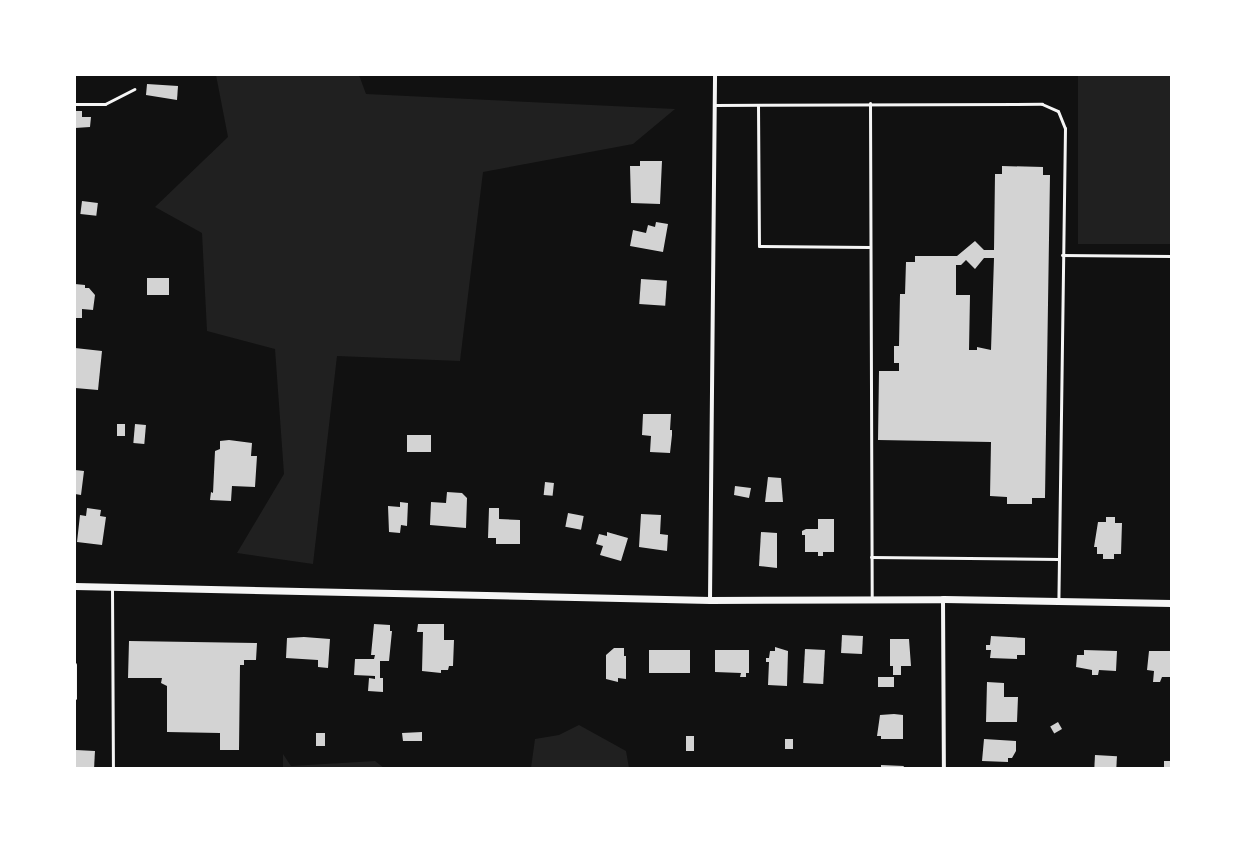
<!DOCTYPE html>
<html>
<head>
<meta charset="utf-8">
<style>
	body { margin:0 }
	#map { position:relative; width:1246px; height:843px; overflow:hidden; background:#111; font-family:"Golos Text",sans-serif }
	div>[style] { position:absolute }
	.green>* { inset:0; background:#202020; transform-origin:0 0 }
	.building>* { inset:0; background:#d3d3d3; transform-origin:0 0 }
	.service>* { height:3px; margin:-1.5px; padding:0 1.5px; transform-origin:1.5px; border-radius:1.5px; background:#f5f5f5 }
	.minor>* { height:4px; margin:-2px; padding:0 2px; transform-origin:2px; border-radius:2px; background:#f5f5f5 }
	.tertiary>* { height:7px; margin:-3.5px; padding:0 3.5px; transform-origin:3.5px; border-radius:3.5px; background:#f5f5f5 }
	span { translate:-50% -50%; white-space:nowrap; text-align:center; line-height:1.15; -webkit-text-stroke:3.5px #fff; paint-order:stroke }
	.frame { position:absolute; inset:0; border:76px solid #fff; pointer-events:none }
</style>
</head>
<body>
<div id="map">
	<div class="green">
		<div style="clip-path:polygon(216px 75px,359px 75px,366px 94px,675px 109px,633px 144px,483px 172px,460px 361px,337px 356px,313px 564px,237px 553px,284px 474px,275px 349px,207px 331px,202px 233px,155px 207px,228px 137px)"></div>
		<div style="left:1078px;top:75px;width:93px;height:169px"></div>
		<div style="clip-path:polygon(579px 725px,626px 751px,629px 768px,531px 768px,535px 739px,559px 735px)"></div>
		<div style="clip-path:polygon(283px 754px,291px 766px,375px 761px,384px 768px,283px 768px)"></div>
	</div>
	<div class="building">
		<div style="clip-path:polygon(147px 84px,178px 86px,177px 100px,146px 95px)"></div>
		<div style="clip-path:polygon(75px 111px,82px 111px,82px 117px,91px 117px,90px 127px,75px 128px)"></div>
		<div style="clip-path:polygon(640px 161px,662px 161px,660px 204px,631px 203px,630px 166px,640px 166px)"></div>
		<div style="clip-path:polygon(evenodd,1002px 166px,1043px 167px,1043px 175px,1050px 175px,1045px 498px,1032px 498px,1032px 504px,1007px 504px,1007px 497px,990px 496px,991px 442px,878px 440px,879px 371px,899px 371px,899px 363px,894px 363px,894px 346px,899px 346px,900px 294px,905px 294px,906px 262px,915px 262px,915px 256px,957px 256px,975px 241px,984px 250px,994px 250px,995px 174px,1002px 174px,1002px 166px,984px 258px,994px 258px,991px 350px,977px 347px,977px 350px,969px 350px,970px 295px,956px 295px,956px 265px,961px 265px,966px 260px,975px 269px,984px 258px)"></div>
		<div style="left:82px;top:201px;width:16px;height:13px;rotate:7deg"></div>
		<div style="clip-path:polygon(656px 222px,668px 224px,663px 252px,630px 246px,633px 230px,646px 233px,648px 225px,655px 227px)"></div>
		<div style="left:147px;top:278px;width:22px;height:17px"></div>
		<div style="left:641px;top:279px;width:26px;height:25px;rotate:4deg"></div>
		<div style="clip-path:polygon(75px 284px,85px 285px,85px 288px,89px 288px,95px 295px,93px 310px,82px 309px,82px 318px,75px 318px)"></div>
		<div style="clip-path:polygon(75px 348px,102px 351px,98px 390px,75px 388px)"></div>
		<div style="clip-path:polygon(643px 414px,671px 414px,670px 430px,672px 430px,672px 435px,670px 453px,650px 452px,651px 436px,642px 435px)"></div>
		<div style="left:117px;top:424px;width:8px;height:12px"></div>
		<div style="left:135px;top:424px;width:11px;height:19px;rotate:5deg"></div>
		<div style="left:407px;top:435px;width:24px;height:17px"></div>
		<div style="clip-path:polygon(229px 440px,252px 443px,251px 456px,257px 456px,255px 487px,232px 486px,231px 501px,210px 500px,211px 492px,213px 493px,215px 451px,220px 449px,220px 441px)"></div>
		<div style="clip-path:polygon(75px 470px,84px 471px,81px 495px,75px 494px)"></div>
		<div style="clip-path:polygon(768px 477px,781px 478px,783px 502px,765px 502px)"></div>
		<div style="left:545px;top:482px;width:9px;height:13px;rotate:6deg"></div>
		<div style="clip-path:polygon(735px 486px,751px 488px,749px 498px,734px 495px)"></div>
		<div style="clip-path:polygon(447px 492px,462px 493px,467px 498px,466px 528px,430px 525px,431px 502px,446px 503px)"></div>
		<div style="clip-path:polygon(400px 502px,408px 503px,407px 526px,401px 525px,400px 533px,389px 532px,388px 506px,400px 507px)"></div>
		<div style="clip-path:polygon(87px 508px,101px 510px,100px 516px,106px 517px,102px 545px,77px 542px,80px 515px,86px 516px)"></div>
		<div style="clip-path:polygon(489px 508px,499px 508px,499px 519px,520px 520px,520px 544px,496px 544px,496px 538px,488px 538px)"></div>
		<div style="left:568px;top:513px;width:16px;height:14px;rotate:11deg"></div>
		<div style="clip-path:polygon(641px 514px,661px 515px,660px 534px,668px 535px,667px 551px,639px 547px)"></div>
		<div style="clip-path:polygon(1106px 517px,1115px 517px,1115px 523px,1122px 523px,1121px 554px,1114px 554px,1114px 559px,1103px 559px,1103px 554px,1097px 554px,1097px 547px,1094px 547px,1098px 522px,1106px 522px)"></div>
		<div style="clip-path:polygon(818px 519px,834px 519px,834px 552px,823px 552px,823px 556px,818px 556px,818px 552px,805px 552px,805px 535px,802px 535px,802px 531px,806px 529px,818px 529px)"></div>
		<div style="clip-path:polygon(607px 532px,628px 538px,621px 561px,600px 555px,603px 546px,596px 544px,599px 534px,607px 536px)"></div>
		<div style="clip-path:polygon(761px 532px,777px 533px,777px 568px,759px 566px)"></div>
		<div style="clip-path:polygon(374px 624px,390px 625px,390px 631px,392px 631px,389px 661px,380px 661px,380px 678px,383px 678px,383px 692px,368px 691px,369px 678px,375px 679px,375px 676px,354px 675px,355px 659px,374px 659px,375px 655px,371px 655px)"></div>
		<div style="clip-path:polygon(418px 624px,444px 624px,444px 640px,454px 640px,453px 666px,449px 666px,448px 670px,441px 670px,441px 673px,422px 671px,423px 632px,417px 632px)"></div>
		<div style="left:842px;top:635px;width:21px;height:18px;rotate:3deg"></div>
		<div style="clip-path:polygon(991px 636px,1025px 638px,1025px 655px,1017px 655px,1017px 659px,990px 658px,991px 650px,986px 650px,986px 645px,990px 645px)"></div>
		<div style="clip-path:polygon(304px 637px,330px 639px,328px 668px,318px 667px,318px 660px,286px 658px,287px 638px)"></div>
		<div style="clip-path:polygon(890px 639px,909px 639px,911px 666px,901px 666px,901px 675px,893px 675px,893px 666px,890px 666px)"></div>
		<div style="clip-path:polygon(129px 641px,257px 643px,256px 660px,244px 660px,244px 665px,240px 665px,239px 750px,220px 750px,220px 733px,167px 732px,167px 686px,161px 683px,162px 678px,128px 678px)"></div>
		<div style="clip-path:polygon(775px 647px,788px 651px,787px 686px,768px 685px,769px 662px,766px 662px,766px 658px,769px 658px,770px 651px,775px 651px)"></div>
		<div style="clip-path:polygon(614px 648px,624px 648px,624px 656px,626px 656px,626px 679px,618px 678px,618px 682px,606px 679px,606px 655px)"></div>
		<div style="left:805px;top:649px;width:20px;height:34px;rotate:3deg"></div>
		<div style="left:690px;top:650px;width:23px;height:41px;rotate:90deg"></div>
		<div style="clip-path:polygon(715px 650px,749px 650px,749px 673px,746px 673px,746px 677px,740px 677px,741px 673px,715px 672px)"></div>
		<div style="clip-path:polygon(1084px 650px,1117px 651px,1116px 671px,1099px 670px,1098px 675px,1092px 675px,1092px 670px,1076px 667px,1077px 655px,1084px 655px)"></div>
		<div style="clip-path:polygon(1149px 651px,1171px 651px,1171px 677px,1162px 677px,1160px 682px,1153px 682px,1154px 671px,1147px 670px)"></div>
		<div style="left:894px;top:677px;width:10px;height:16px;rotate:90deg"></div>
		<div style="clip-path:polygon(987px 682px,1004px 683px,1004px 697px,1018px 697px,1017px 722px,986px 722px)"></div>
		<div style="clip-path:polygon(894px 714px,903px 715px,903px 739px,881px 739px,881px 736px,877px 736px,880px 715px)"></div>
		<div style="left:1058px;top:722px;width:8px;height:9px;rotate:60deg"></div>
		<div style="clip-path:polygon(422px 732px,422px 741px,403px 741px,402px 733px)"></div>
		<div style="left:316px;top:733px;width:9px;height:13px"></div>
		<div style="left:686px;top:736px;width:8px;height:15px"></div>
		<div style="left:785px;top:739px;width:8px;height:10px"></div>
		<div style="clip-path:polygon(984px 739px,1016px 741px,1016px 751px,1012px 758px,1008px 758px,1008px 762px,982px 761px)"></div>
		<div style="left:76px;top:750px;width:19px;height:18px;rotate:3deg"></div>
		<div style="left:1095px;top:755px;width:22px;height:13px;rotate:3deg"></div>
		<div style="left:1164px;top:761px;width:7px;height:7px"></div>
		<div style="clip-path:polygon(881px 765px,904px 766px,903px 768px,881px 768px)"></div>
	</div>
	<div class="service">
		<div style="left:870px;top:103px;width:496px;rotate:89.8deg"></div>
		<div style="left:75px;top:104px;width:30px"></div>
		<div style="left:105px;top:104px;width:33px;rotate:-27deg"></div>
		<div style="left:715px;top:105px;width:327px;rotate:-0.2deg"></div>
		<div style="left:1042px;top:104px;width:17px;rotate:24deg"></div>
		<div style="left:1058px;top:111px;width:18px;rotate:68deg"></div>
		<div style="left:1065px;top:128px;width:472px;rotate:90.8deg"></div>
		<div style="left:758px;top:105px;width:141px;rotate:89.6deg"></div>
		<div style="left:759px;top:246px;width:110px;rotate:0.5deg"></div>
		<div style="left:1062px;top:255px;width:109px;rotate:0.5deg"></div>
		<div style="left:871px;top:557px;width:187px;rotate:0.6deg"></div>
		<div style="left:112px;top:588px;width:180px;rotate:89.7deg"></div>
		<div style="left:75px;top:664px;width:34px;rotate:90deg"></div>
	</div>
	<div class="minor">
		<div style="left:943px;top:599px;width:169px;rotate:89.7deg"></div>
		<div style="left:710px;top:600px;width:525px;rotate:-89.45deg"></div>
	</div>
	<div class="tertiary">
		<div style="left:75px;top:586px;width:635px;rotate:1.26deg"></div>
		<div style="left:710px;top:600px;width:233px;rotate:-0.2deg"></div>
		<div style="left:943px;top:599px;width:228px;rotate:1deg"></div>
	</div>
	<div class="frame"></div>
</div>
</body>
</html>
